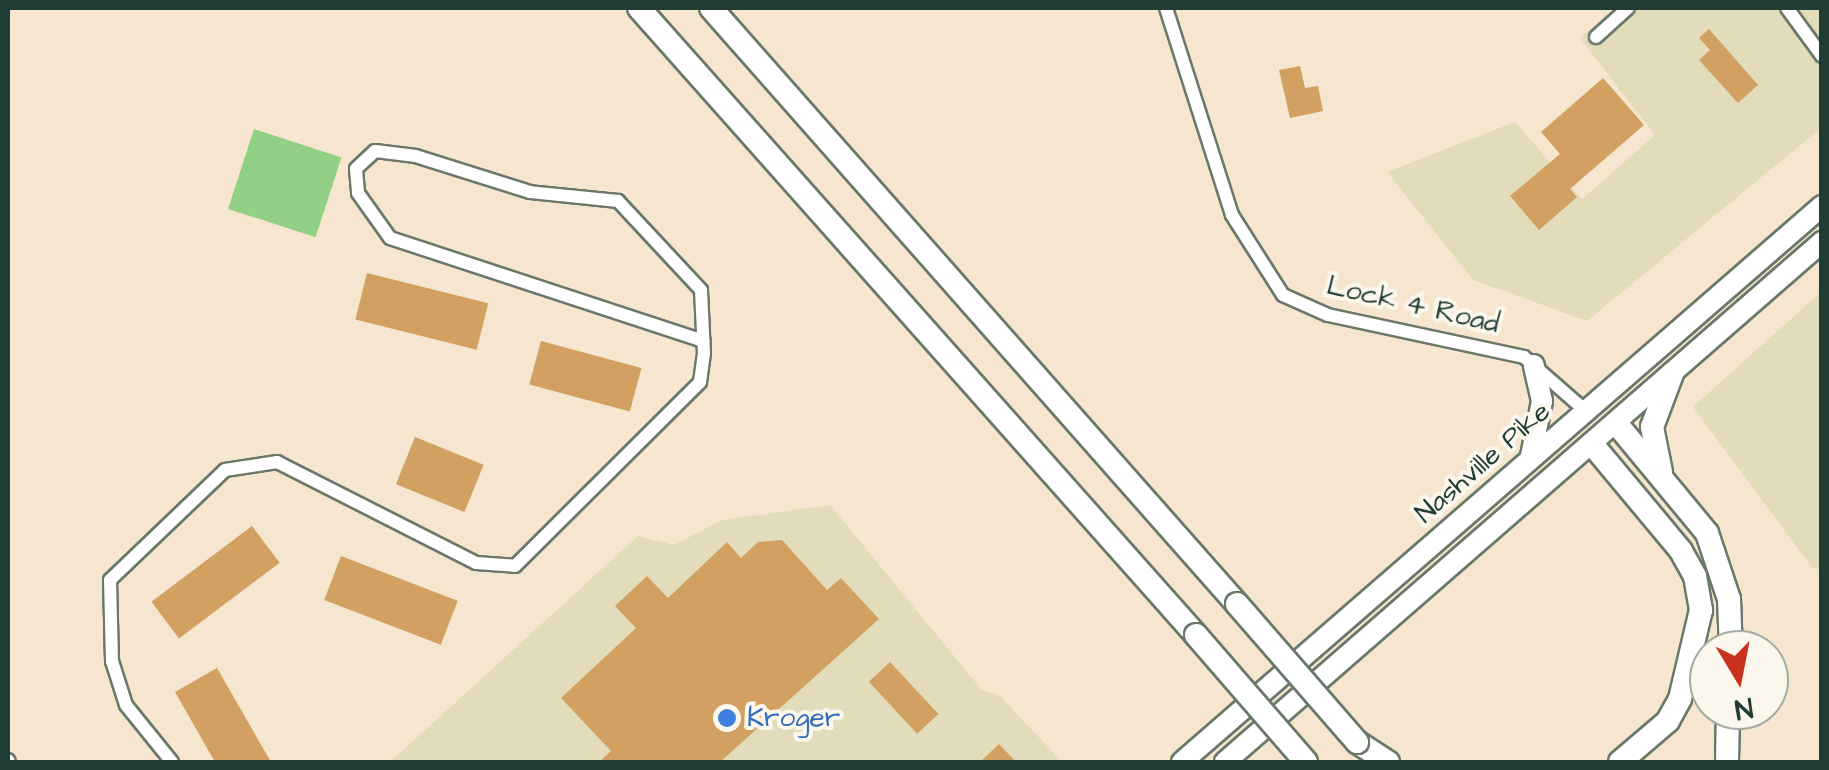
<!DOCTYPE html>
<html>
<head>
<meta charset="utf-8">
<style>
	body { margin:0 }
	#map { position:relative; width:1829px; height:770px; overflow:hidden; background:#f6e6cf; font-family:"Architects Daughter",sans-serif }
	div>[style] { position:absolute }
	.built>* { inset:0; background:#e2dcba }
	.green>* { inset:0; background:#92d086; transform-origin:0 0 }
	.building>* { inset:0; background:#d2a060; transform-origin:0 0 }
	.roads { filter:drop-shadow(2px 0 #6a786a) drop-shadow(-2px 0 #6a786a) drop-shadow(0 2px #6a786a) drop-shadow(0 -2px #6a786a) }
	.minor>* { height:12px; margin:-6px; padding:0 6px; transform-origin:6px; border-radius:6px; background:#fff }
	.primary>* { height:20px; margin:-10px; padding:0 10px; transform-origin:10px; border-radius:10px; background:#fff }
	.trunk>* { height:22px; margin:-11px; padding:0 11px; transform-origin:11px; border-radius:11px; background:#fff }
	.bridges { filter:drop-shadow(2px 0 #6a786a) drop-shadow(-2px 0 #6a786a) drop-shadow(0 2px #6a786a) drop-shadow(0 -2px #6a786a) }
	.trunk-bridge>* { height:22px; margin:-11px; padding:0 11px; transform-origin:11px; border-radius:11px; background:#fff }
	.dots>* { width:28px; height:28px; translate:-50% -50%; box-sizing:border-box; border:5px solid #fbf7ec; border-radius:50% }
	span { translate:-50% -50%; white-space:nowrap; text-align:center; line-height:1.15; -webkit-text-stroke:8px #fbf7ec; paint-order:stroke }
	.street-label { font-size:28px; color:#1f3d34 }
	.shop-label { font-size:28px; color:#366cbe }
	.left { translate:0 -50%; text-align:left }
	.frame { position:absolute; inset:0; border:10px solid #1f3d34; pointer-events:none }
	.north { position:absolute; left:1689px; top:630px; width:100px; height:100px; box-sizing:border-box; background:#fbf7ec; border:2px solid #a3ada2; border-radius:50%; rotate:170deg; font-size:28px; font-weight:700; line-height:40px; text-align:center; color:#1f3d34 }
	.north::after { content:''; display:block; margin:auto; width:35px; height:45px; background:#c8321e; clip-path:polygon(50% 0,100% 100%,50% 72%,0 100%) }
</style>
</head>
<body>
<div id="map">
	<div class="built">
		<div style="clip-path:polygon(1616px 8px,1821px 8px,1821px 128px,1587px 321px,1473px 280px,1387px 172px,1515px 122px,1582px 199px,1655px 135px,1580px 38px)"></div>
		<div style="clip-path:polygon(1821px 292px,1822px 568px,1813px 569px,1693px 407px)"></div>
		<div style="clip-path:polygon(830px 505px,982px 690px,999px 695px,1062px 762px,390px 762px,638px 536px,674px 545px,722px 520px)"></div>
	</div>
	<div class="green">
		<div style="left:254px;top:129px;width:92px;height:84px;rotate:18deg"></div>
	</div>
	<div class="building">
		<div style="clip-path:polygon(1709px 29px,1758px 85px,1738px 103px,1699px 60px,1710px 50px,1699px 38px)"></div>
		<div style="clip-path:polygon(1300px 66px,1305px 88px,1318px 86px,1323px 111px,1290px 118px,1279px 70px)"></div>
		<div style="clip-path:polygon(1603px 78px,1644px 125px,1570px 189px,1577px 197px,1539px 230px,1510px 196px,1560px 154px,1541px 132px)"></div>
		<div style="left:367px;top:273px;width:125px;height:48px;rotate:14deg"></div>
		<div style="left:541px;top:341px;width:104px;height:45px;rotate:15deg"></div>
		<div style="left:415px;top:437px;width:74px;height:51px;rotate:22deg"></div>
		<div style="left:252px;top:526px;width:46px;height:126px;rotate:53deg"></div>
		<div style="clip-path:polygon(782px 540px,827px 590px,841px 578px,879px 619px,720px 762px,599px 762px,611px 751px,561px 698px,636px 628px,615px 606px,647px 576px,668px 598px,727px 542px,741px 558px,758px 542px)"></div>
		<div style="left:341px;top:556px;width:125px;height:47px;rotate:21deg"></div>
		<div style="left:890px;top:662px;width:71px;height:29px;rotate:47deg"></div>
		<div style="clip-path:polygon(217px 668px,271px 762px,215px 762px,175px 692px)"></div>
		<div style="clip-path:polygon(999px 744px,1016px 762px,980px 762px)"></div>
	</div>
	<div class="roads">
		<div class="minor">
			<div style="left:1166px;top:8px;width:217px;rotate:72.3deg"></div>
			<div style="left:1232px;top:215px;width:95px;rotate:57.5deg"></div>
			<div style="left:1283px;top:295px;width:49px;rotate:24deg"></div>
			<div style="left:1328px;top:315px;width:200px;rotate:12.1deg"></div>
			<div style="left:1524px;top:357px;width:82px;rotate:41.1deg"></div>
			<div style="left:1787px;top:8px;width:59px;rotate:53.9deg"></div>
			<div style="left:1596px;top:37px;width:43px;rotate:-42.2deg"></div>
			<div style="left:8px;top:760px;width:2px;rotate:63deg"></div>
			<div style="left:172px;top:762px;width:73px;rotate:-128.9deg"></div>
			<div style="left:126px;top:705px;width:46px;rotate:-107.7deg"></div>
			<div style="left:112px;top:661px;width:81px;rotate:-91.4deg"></div>
			<div style="left:110px;top:580px;width:159px;rotate:-43.7deg"></div>
			<div style="left:225px;top:470px;width:53px;rotate:-8.7deg"></div>
			<div style="left:277px;top:462px;width:223px;rotate:26.9deg"></div>
			<div style="left:476px;top:563px;width:39px;rotate:4deg"></div>
			<div style="left:515px;top:566px;width:261px;rotate:-44.8deg"></div>
			<div style="left:700px;top:382px;width:28px;rotate:-82deg"></div>
			<div style="left:704px;top:354px;width:64px;rotate:-92.7deg"></div>
			<div style="left:701px;top:290px;width:122px;rotate:-133deg"></div>
			<div style="left:618px;top:201px;width:88px;rotate:-174.2deg"></div>
			<div style="left:530px;top:192px;width:120px;rotate:-162.5deg"></div>
			<div style="left:416px;top:156px;width:41px;rotate:-173deg"></div>
			<div style="left:375px;top:151px;width:26px;rotate:137deg"></div>
			<div style="left:356px;top:169px;width:24px;rotate:85deg"></div>
			<div style="left:358px;top:193px;width:55px;rotate:54.6deg"></div>
			<div style="left:390px;top:238px;width:330px;rotate:18.2deg"></div>
		</div>
		<div class="primary">
			<div style="left:1531px;top:456px;width:56px;rotate:-78.7deg"></div>
			<div style="left:1542px;top:401px;width:37px;rotate:-103deg"></div>
			<div style="left:1182px;top:762px;width:848px;rotate:-40.98deg"></div>
			<div style="left:1225px;top:762px;width:792px;rotate:-41.06deg"></div>
		</div>
		<div class="trunk">
			<div style="left:639px;top:8px;width:839px;rotate:48.38deg"></div>
			<div style="left:711px;top:8px;width:795px;rotate:48.57deg"></div>
			<div style="left:1616px;top:423px;width:143px;rotate:50.4deg"></div>
			<div style="left:1707px;top:533px;width:70px;rotate:71.6deg"></div>
			<div style="left:1729px;top:599px;width:51px;rotate:87.8deg"></div>
			<div style="left:1592px;top:444px;width:139px;rotate:50.2deg"></div>
			<div style="left:1681px;top:551px;width:29px;rotate:61deg"></div>
			<div style="left:1695px;top:576px;width:35px;rotate:80deg"></div>
			<div style="left:1701px;top:610px;width:91px;rotate:103.3deg"></div>
			<div style="left:1680px;top:699px;width:25px;rotate:119deg"></div>
			<div style="left:1668px;top:721px;width:63px;rotate:139.5deg"></div>
			<div style="left:1661px;top:472px;width:46px;rotate:-101.3deg"></div>
			<div style="left:1652px;top:427px;width:57px;rotate:-69.3deg"></div>
			<div style="left:1357px;top:742px;width:37px;rotate:33deg"></div>
			<div style="left:1727px;top:762px;width:52px;rotate:-88.9deg"></div>
		</div>
	</div>
	<div class="bridges">
		<div class="trunk-bridge">
			<div style="left:1237px;top:604px;width:183px;rotate:49deg"></div>
			<div style="left:1196px;top:635px;width:168px;rotate:49.1deg"></div>
		</div>
	</div>
	<div class="dots">
		<div style="left:727px;top:718px;background:#3f7fe0"></div>
	</div>
	<div class="street-label">
		<span style="left:1413px;top:305px;rotate:13deg">Lock 4 Road</span>
		<span style="left:1483px;top:463px;rotate:-41deg">Nashville Pike</span>
	</div>
	<div class="shop-label">
		<span class="left" style="left:747px;top:718px">Kroger</span>
	</div>
	<div class="frame"></div>
	<div class="north">N</div>
</div>
</body>
</html>
